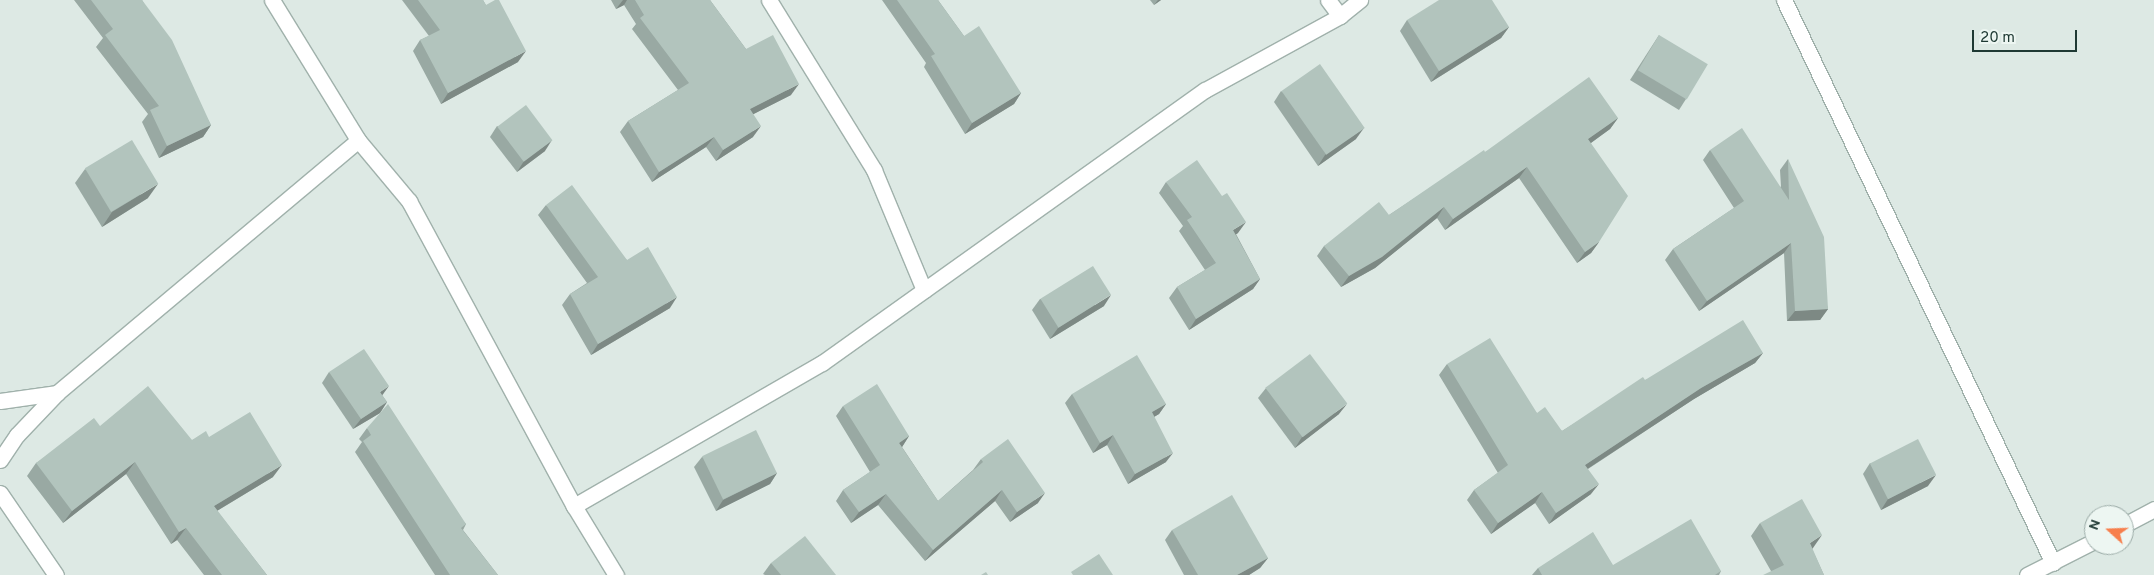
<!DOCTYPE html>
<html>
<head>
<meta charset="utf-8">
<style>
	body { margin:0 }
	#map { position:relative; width:2154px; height:575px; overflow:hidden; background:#dde9e4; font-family:Overpass,sans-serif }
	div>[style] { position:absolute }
	.roads { filter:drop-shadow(1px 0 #a0b1ab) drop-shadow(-1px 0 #a0b1ab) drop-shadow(0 1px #a0b1ab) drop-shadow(0 -1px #a0b1ab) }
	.minor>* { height:15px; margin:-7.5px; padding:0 7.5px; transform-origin:7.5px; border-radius:7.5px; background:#fff }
	.secondary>* { height:15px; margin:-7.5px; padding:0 7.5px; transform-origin:7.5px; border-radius:7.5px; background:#fff }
	.wall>* { inset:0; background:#99a9a3 }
	.shaded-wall>* { inset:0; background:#7d8984 }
	.building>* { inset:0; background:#b2c4bd; transform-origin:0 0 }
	span { translate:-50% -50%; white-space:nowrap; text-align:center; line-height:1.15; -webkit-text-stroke:4px #edf6f2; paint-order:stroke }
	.north { position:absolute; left:2084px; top:505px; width:50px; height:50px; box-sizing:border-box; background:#edf6f2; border:1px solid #9aaaa6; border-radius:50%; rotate:290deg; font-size:14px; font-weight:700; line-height:20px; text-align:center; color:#1e3933 }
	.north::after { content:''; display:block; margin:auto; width:18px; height:22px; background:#f77f4d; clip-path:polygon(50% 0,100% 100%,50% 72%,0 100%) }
	.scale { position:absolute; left:1972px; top:30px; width:105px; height:22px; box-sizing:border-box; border:2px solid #1e3933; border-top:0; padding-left:6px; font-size:15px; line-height:18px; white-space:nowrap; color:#1e3933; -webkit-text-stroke:4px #edf6f2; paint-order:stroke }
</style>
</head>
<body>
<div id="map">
	<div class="roads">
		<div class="minor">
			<div style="left:272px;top:0;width:164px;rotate:58.4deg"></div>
			<div style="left:358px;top:140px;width:80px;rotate:50.1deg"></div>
			<div style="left:409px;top:201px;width:347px;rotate:61.6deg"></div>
			<div style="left:574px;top:506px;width:81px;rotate:58.7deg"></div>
			<div style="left:769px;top:0;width:200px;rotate:58.3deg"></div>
			<div style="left:874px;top:170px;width:130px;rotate:67.4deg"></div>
			<div style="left:1328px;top:0;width:20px;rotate:53deg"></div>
			<div style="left:1784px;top:0;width:624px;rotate:64.46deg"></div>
			<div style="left:0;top:401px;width:58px;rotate:-8deg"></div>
			<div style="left:57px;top:393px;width:393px;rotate:-40deg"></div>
			<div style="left:0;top:460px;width:30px;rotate:-56deg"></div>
			<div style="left:17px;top:435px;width:58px;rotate:-46.4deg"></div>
			<div style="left:0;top:493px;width:99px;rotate:55.7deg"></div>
			<div style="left:574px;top:506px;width:286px;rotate:-30deg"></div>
			<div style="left:822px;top:363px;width:470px;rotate:-35.5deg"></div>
			<div style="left:1205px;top:90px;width:154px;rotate:-28.7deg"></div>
			<div style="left:1340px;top:16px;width:26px;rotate:-39deg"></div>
		</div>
		<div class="secondary">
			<div style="left:2124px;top:525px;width:34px;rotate:-28deg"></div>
			<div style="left:2027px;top:575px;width:75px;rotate:-26.9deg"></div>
		</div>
	</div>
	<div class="wall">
		<div style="clip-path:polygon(74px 0,142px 0,211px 125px,203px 137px,159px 158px,142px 122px,148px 114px,96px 47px,103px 38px)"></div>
		<div style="clip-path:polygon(402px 0,483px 0,518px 62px,441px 104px,413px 51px,420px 40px,429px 36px)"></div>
		<div style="clip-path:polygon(611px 0,710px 0,746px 49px,791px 95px,753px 114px,753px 137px,716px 161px,706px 147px,652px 182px,620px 132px,628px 121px,678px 90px,632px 29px,636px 24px,624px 5px,616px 9px)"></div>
		<div style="clip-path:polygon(882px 0,938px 0,964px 36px,1021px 93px,1014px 104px,965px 134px,924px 67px,926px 63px)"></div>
		<div style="clip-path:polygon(1150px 0,1161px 0,1154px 5px)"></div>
		<div style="clip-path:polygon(1407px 20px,1509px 27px,1501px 38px,1431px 82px,1400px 31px)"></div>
		<div style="clip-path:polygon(1659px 35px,1686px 99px,1679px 110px,1630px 80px)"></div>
		<div style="clip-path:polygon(1281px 91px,1356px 139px,1318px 166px,1274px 102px)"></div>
		<div style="clip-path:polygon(1618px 118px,1610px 129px,1591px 143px,1599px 242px,1591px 253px,1577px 263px,1519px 178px,1445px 230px,1437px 218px,1375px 268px,1341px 287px,1317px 256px,1324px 246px,1389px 215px,1485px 152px)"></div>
		<div style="clip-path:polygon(497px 126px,545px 151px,517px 172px,490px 137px)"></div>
		<div style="clip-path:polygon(1710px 150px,1781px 187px,1780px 170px,1788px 159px,1828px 309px,1820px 320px,1787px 321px,1784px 253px,1699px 311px,1665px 260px,1673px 249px,1734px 208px,1703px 160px)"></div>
		<div style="clip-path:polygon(85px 169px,148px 198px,102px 227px,75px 183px)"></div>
		<div style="clip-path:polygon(1166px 182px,1238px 233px,1236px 234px,1260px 279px,1253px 289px,1189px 330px,1169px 298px,1177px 287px,1205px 270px,1179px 231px,1183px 226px,1159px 193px)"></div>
		<div style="clip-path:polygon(546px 205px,627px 260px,670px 308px,591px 355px,562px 305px,570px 294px,587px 283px,538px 215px)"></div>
		<div style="clip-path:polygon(1040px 299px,1104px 306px,1050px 339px,1032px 310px)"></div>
		<div style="clip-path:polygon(1763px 353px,1755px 363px,1694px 399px,1588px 469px,1591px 494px,1549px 524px,1535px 503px,1491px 534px,1467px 500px,1474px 490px,1498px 473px,1439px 375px,1447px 364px,1537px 413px,1562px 431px,1645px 380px)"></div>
		<div style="clip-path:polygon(329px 372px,382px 395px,387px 402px,380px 413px,353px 429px,322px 383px)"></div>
		<div style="clip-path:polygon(1266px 388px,1339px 414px,1295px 448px,1258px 398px)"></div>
		<div style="clip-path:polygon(1072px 394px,1166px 404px,1159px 414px,1154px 417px,1166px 462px,1128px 484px,1107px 445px,1093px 453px,1065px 403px)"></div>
		<div style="clip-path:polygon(843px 406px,909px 436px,902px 447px,938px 501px,973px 470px,981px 459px,1038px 503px,1010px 522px,995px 501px,925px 561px,878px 505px,851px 523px,836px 501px,843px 490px,870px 472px,836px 416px)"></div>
		<div style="clip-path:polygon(100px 426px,192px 440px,209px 437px,273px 477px,217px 511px,267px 575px,204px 575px,177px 540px,171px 544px,126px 474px,63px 523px,27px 476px,36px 463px)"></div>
		<div style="clip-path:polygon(367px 428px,466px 524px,463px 530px,498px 575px,435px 575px,355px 452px,362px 442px,359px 439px)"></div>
		<div style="clip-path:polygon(702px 457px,777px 473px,770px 484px,716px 511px,694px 467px)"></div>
		<div style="clip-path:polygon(1870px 463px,1928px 486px,1881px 510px,1863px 474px)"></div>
		<div style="clip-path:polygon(1760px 523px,1813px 548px,1812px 549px,1824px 575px,1771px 571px,1751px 536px)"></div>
		<div style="clip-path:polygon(1172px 530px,1268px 558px,1260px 568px,1249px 575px,1184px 575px,1165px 540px)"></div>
		<div style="clip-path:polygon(771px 563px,836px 575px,765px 575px,763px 574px)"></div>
		<div style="clip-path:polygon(1613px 565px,1721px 571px,1719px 575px,1532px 575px,1538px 568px)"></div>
	</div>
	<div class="shaded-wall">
		<div style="clip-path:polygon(623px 0,627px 0,624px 5px,616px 9px)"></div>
		<div style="clip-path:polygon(1158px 0,1161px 0,1154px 5px)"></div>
		<div style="clip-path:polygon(1509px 27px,1501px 38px,1431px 82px,1439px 71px)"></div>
		<div style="clip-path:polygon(526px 51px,518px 62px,441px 104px,448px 93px)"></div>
		<div style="clip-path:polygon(799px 84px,791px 95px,742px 120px,750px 109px)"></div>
		<div style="clip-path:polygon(1021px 93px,1014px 104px,965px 134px,972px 123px)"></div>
		<div style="clip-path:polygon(1618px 118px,1610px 129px,1581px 150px,1588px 139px)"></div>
		<div style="clip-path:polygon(211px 125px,203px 137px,159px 158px,167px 146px)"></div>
		<div style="clip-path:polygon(761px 126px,753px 137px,716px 161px,723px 150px)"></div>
		<div style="clip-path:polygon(1364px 128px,1356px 139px,1318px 166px,1325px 155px)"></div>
		<div style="clip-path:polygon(714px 137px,706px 147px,652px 182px,659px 172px)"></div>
		<div style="clip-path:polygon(552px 140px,545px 151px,517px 172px,524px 161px)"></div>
		<div style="clip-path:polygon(1527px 167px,1519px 178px,1445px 230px,1453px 219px)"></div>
		<div style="clip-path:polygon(158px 184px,148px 198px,102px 227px,112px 212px)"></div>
		<div style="clip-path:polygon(1444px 207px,1437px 218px,1375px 268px,1341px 287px,1349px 276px)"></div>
		<div style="clip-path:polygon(1246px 222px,1238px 233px,1226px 241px,1233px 230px)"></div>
		<div style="clip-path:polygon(1599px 242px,1591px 253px,1577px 263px,1585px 252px)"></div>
		<div style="clip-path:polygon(1791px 243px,1784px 253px,1699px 311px,1707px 301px)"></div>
		<div style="clip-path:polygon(1260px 279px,1253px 289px,1189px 330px,1196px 319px)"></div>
		<div style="clip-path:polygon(1111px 295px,1104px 306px,1050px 339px,1058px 328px)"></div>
		<div style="clip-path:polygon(677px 297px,670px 308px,591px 355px,598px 344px)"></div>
		<div style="clip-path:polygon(1828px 309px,1820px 320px,1787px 321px,1795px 311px)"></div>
		<div style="clip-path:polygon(1763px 353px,1755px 363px,1694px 399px,1578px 475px,1585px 465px,1701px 388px)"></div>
		<div style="clip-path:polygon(389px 386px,381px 397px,380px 392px)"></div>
		<div style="clip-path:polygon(387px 402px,380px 413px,353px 429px,361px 419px)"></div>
		<div style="clip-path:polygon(1166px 404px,1159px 414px,1145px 422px,1152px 412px)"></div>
		<div style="clip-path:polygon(1347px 404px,1339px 414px,1295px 448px,1302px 437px)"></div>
		<div style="clip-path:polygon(1113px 435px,1107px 445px,1093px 453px,1100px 443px)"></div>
		<div style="clip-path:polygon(909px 436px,902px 447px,899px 443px)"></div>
		<div style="clip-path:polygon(1173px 453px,1166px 462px,1128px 484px,1135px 474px)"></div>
		<div style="clip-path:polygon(135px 462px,126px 474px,63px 523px,72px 511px)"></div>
		<div style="clip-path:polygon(282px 465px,273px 477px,205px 518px,214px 506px)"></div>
		<div style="clip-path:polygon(777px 473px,770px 484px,716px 511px,723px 500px)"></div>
		<div style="clip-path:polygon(1936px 475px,1928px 486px,1881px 510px,1888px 499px)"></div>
		<div style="clip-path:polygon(1599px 484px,1591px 494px,1549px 524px,1556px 513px)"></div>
		<div style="clip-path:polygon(1002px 490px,995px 501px,925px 561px,933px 550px)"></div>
		<div style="clip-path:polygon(1542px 492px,1535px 503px,1491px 534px,1498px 523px)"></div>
		<div style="clip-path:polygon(1045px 493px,1038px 503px,1010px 522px,1017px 512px)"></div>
		<div style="clip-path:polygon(886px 494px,878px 505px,851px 523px,859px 512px)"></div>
		<div style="clip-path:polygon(186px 528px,177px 540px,171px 544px,179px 532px)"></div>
		<div style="clip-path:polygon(1822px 535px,1813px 548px,1800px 556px,1810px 543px)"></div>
		<div style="clip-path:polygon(1268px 558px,1260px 568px,1249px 575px,1237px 575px)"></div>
	</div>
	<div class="building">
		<div style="clip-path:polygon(91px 0,142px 0,172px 40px,211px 125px,167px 146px,150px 110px,159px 106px,105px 35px,113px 29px)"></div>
		<div style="clip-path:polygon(418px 0,483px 0,486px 5px,495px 0,499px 0,526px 51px,448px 93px,420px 40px,440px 30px)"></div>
		<div style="clip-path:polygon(635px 0,710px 0,746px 49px,773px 35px,799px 84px,750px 109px,761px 126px,723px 150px,714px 137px,659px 172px,628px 121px,689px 83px,640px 18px,644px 15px)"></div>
		<div style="clip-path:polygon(897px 0,938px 0,964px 36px,979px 26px,1021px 93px,972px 123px,931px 56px,935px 54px)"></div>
		<div style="clip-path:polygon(1439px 0,1492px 0,1509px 27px,1439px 71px,1407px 20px)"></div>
		<div style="left:1659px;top:35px;width:57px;height:41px;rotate:31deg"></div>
		<div style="left:1320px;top:64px;width:78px;height:47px;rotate:55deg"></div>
		<div style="clip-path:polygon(1589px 77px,1618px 118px,1588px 139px,1628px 196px,1599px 242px,1585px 252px,1527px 167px,1453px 219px,1444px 207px,1382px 257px,1349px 276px,1324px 246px,1379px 202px,1389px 215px,1484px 150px,1485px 152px)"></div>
		<div style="left:526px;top:105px;width:44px;height:36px;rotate:53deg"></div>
		<div style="clip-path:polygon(1742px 128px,1789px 200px,1788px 159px,1824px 237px,1828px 309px,1795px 311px,1791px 243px,1707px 301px,1673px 249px,1744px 201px,1710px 150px)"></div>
		<div style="left:132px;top:140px;width:51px;height:55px;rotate:59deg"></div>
		<div style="clip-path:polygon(1197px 160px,1222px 196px,1227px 193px,1246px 222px,1233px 230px,1260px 279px,1196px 319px,1177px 287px,1216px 263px,1187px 220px,1192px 217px,1166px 182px)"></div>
		<div style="clip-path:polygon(572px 185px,627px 260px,648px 247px,677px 297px,598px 344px,570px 294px,598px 277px,546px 205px)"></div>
		<div style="left:1093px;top:266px;width:34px;height:62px;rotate:58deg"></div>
		<div style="clip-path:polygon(1743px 320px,1763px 353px,1701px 388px,1585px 465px,1599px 484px,1556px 513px,1542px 492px,1498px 523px,1474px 490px,1508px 465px,1447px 364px,1490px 338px,1537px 413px,1545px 407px,1562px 431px,1643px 377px,1645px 380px)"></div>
		<div style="clip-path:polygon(364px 349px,389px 386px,380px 392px,387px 402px,361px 419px,329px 372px)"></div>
		<div style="left:1310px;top:354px;width:62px;height:56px;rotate:53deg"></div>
		<div style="clip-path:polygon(1137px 355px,1166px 404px,1152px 412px,1173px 453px,1135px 474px,1113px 435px,1100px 443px,1072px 394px)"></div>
		<div style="clip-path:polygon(877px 384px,909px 436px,899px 443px,938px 501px,983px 462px,981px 459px,1008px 439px,1045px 493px,1017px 512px,1002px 490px,933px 550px,886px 494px,859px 512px,843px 490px,880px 465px,843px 406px)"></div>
		<div style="clip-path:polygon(148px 386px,192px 440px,206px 431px,209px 437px,250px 412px,282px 465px,214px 506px,267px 575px,222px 575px,186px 528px,179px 532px,135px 462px,72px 511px,36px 463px,94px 418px,100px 426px)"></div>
		<div style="clip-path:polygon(388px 404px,466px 524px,461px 528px,498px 575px,450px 575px,363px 441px,371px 435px,367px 428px)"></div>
		<div style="left:756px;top:430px;width:48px;height:60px;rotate:64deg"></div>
		<div style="left:1918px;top:439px;width:40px;height:54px;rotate:63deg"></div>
		<div style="clip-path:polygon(1232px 495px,1268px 558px,1237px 575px,1198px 575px,1172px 530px)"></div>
		<div style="clip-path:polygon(1802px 499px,1822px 535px,1810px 543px,1824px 575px,1763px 575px,1784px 565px,1760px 523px)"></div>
		<div style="clip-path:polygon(1691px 519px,1721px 571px,1715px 575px,1542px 575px,1538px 568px,1593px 532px,1613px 565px)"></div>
		<div style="clip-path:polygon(805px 536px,836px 575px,781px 575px,771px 563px)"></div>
		<div style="clip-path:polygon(1099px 554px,1113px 575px,1073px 575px,1071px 572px)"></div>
		<div style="clip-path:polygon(986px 572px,988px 575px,981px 575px)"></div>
	</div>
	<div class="north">N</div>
	<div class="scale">20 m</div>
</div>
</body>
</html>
